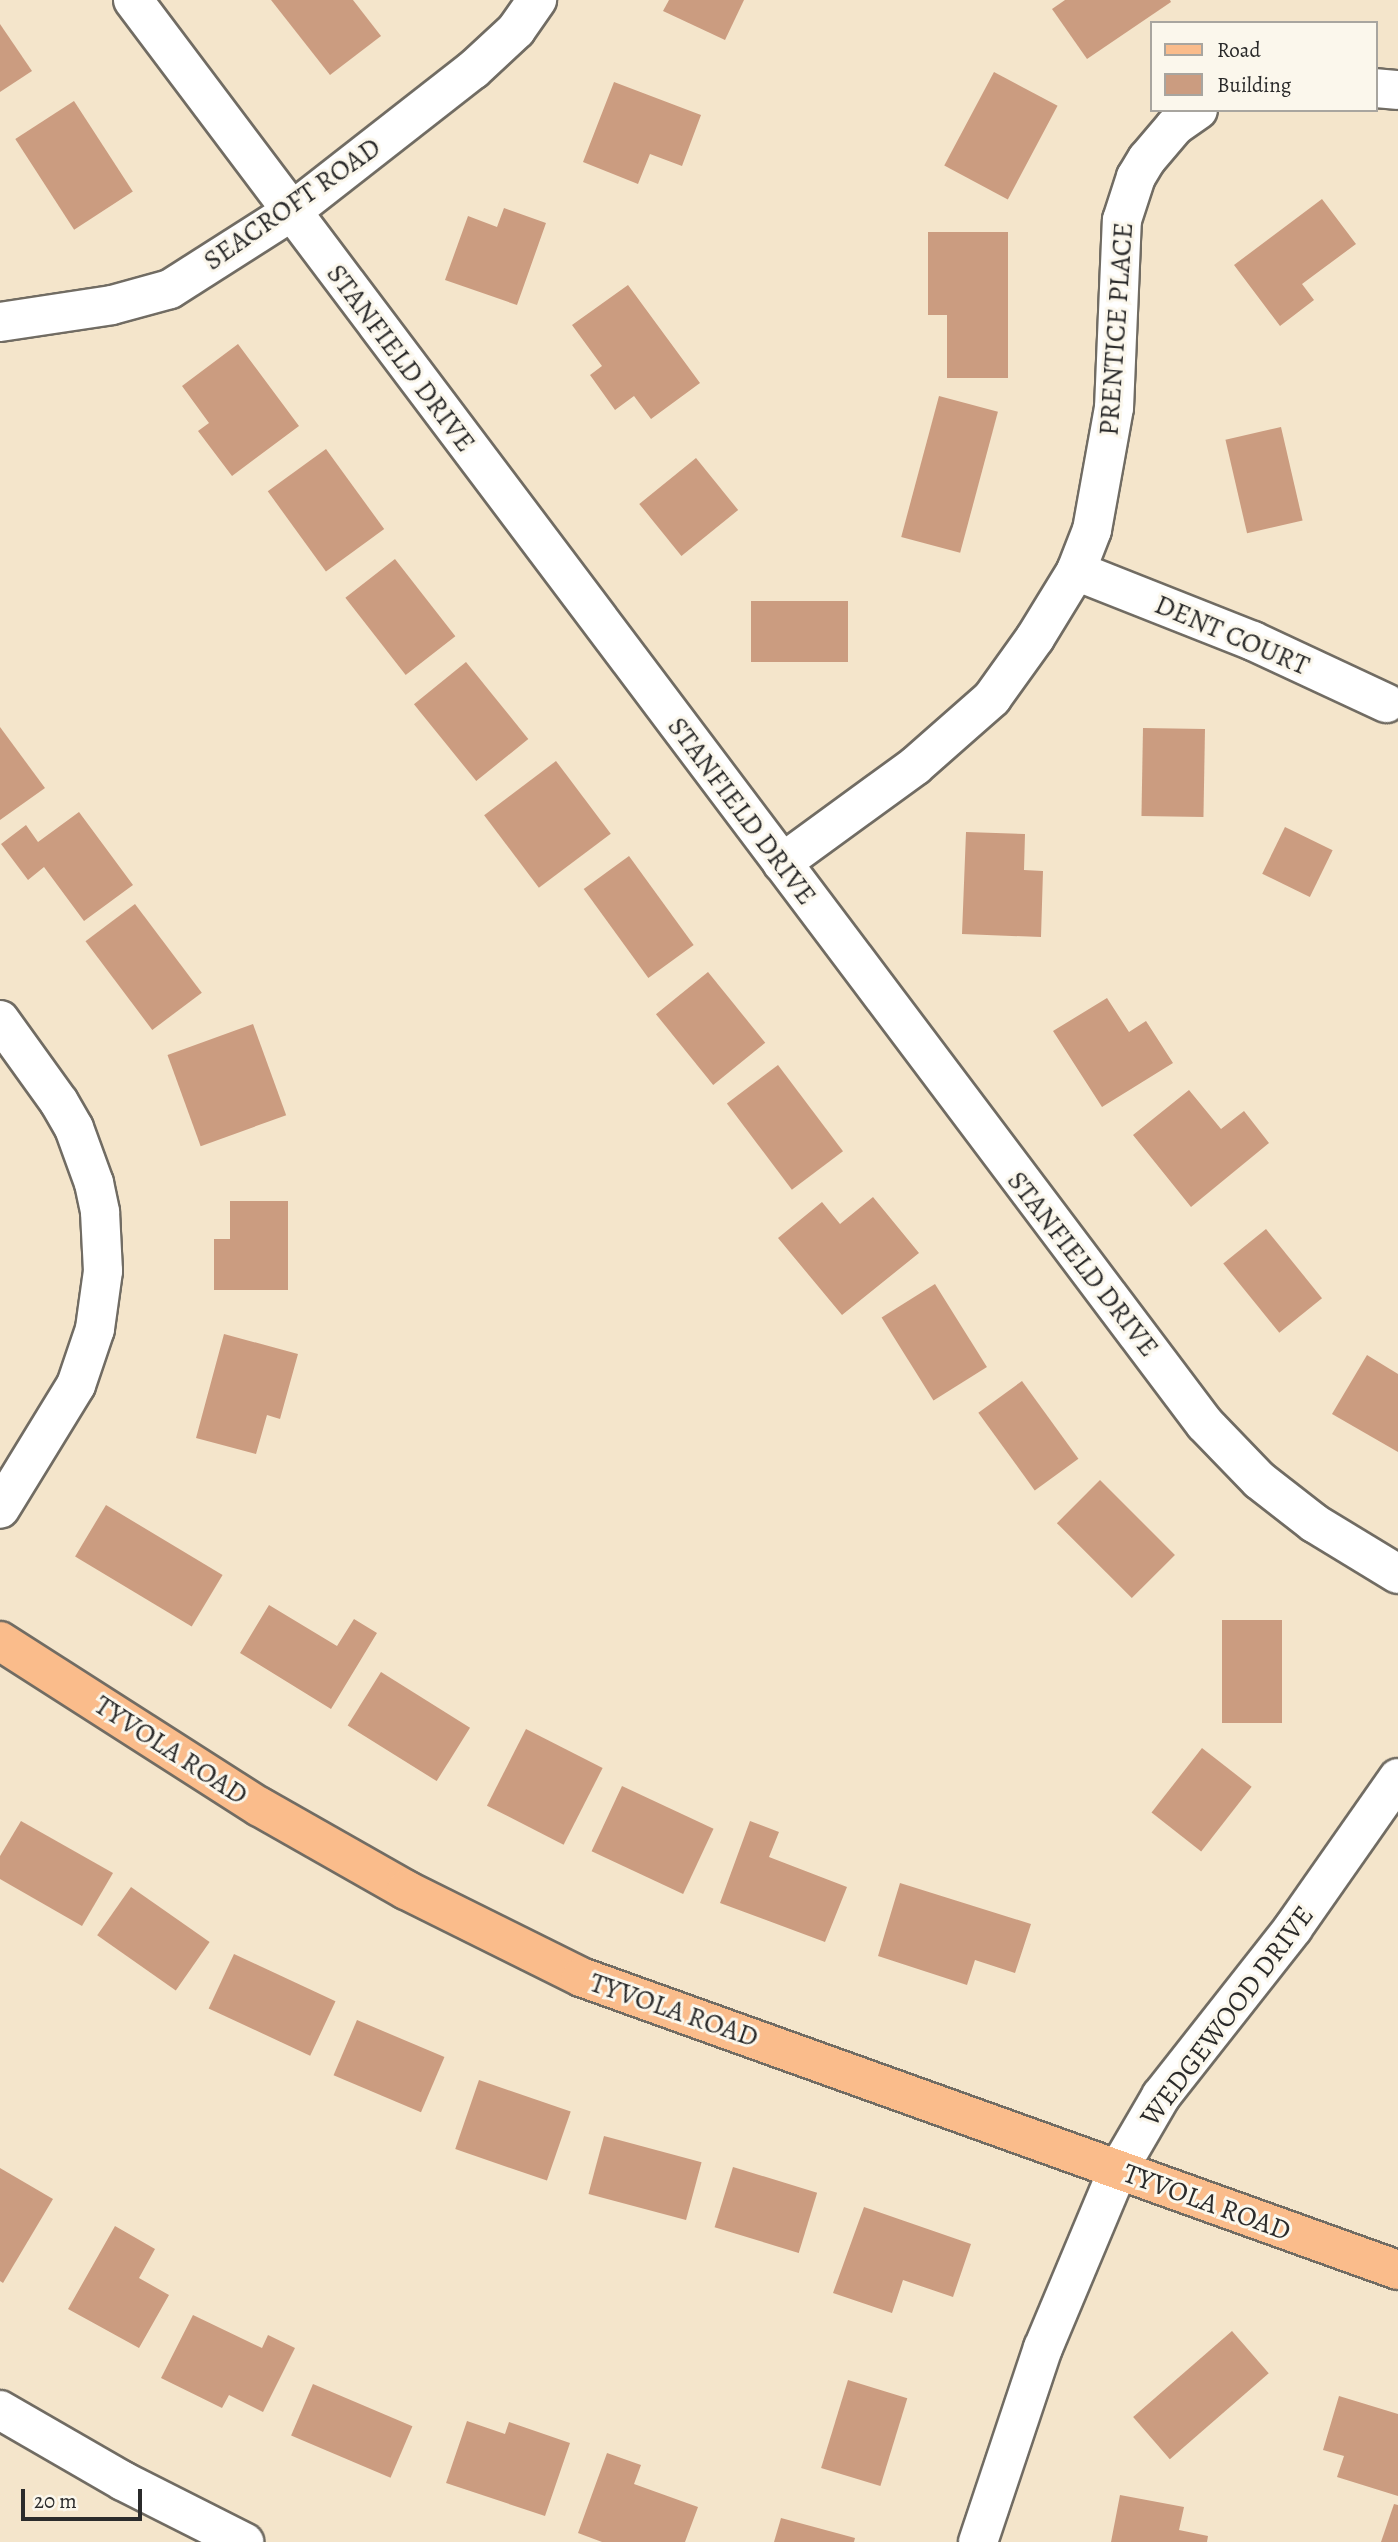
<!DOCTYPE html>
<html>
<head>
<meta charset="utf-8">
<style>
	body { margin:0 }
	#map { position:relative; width:1398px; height:2542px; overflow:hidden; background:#f4e5cb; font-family:Alegreya,serif }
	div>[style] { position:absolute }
	.building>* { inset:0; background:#cb9c80; transform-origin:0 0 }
	.roads { filter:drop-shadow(2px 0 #716c63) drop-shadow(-2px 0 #716c63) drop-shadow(0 2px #716c63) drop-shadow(0 -2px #716c63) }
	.minor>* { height:38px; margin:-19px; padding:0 19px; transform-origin:19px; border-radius:19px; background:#fff }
	.major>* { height:38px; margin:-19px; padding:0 19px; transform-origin:19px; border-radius:19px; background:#fabc8b }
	span { translate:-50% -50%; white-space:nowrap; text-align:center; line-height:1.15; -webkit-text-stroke:6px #fbf7ec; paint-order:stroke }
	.street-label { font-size:28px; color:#2b2b2b }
	.legend { position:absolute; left:1150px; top:21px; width:228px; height:91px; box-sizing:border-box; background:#fbf7ec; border:2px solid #a8a59f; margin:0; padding:9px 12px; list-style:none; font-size:21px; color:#2b2b2b }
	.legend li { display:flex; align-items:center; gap:14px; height:35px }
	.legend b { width:35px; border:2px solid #a8a59f }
	.scale { position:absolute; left:21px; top:2489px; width:121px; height:32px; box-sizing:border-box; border:4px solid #2b2b2b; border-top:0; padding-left:9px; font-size:21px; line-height:24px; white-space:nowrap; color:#2b2b2b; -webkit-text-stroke:5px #fbf7ec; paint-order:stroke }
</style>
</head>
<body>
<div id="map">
	<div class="building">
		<div style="clip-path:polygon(271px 0,353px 0,381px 36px,330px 75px)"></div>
		<div style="clip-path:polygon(669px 0,744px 0,725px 40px,663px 11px)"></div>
		<div style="clip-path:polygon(1065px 0,1170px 0,1171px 2px,1087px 59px,1052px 9px)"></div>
		<div style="clip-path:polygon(0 24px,32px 71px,0 92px)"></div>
		<div style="left:994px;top:72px;width:72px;height:106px;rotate:28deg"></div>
		<div style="clip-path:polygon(614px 82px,701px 115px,682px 166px,650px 154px,638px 184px,583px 162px)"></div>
		<div style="left:74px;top:101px;width:108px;height:70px;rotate:57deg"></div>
		<div style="clip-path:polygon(1322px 199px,1356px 244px,1302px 284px,1314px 300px,1280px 326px,1234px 265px)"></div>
		<div style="clip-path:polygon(504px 208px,546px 223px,517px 305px,445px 280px,468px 216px,497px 227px)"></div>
		<div style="clip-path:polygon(928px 232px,1008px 232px,1008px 378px,947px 378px,947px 315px,928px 315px)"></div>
		<div style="clip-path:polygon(628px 285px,700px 383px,651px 419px,634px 396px,615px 410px,590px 375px,602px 366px,572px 325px)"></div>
		<div style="clip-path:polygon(238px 344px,299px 426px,232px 476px,198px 431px,209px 423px,182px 386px)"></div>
		<div style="left:939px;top:396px;width:61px;height:146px;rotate:15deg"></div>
		<div style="left:1281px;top:427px;width:96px;height:57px;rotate:77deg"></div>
		<div style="left:326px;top:449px;width:99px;height:72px;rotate:54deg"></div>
		<div style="left:696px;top:458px;width:67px;height:73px;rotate:51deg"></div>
		<div style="left:395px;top:559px;width:98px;height:63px;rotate:52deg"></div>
		<div style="left:751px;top:601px;width:97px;height:61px"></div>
		<div style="left:466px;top:662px;width:99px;height:67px;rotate:51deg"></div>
		<div style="clip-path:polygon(0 727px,45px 788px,0 820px)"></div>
		<div style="left:1143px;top:728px;width:62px;height:88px;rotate:1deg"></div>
		<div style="left:556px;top:761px;width:91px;height:90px;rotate:53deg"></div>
		<div style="clip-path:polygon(79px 812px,133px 885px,84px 921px,44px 867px,28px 880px,1px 844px,26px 825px,38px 842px)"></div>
		<div style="left:1285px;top:827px;width:53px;height:52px;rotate:26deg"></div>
		<div style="clip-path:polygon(966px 832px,1025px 834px,1024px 870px,1043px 871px,1041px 937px,962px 934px)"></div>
		<div style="left:629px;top:856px;width:110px;height:56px;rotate:54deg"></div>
		<div style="left:135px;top:904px;width:111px;height:62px;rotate:53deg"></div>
		<div style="left:708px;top:972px;width:91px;height:67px;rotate:51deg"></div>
		<div style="clip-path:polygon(1107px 998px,1129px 1032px,1146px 1021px,1173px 1063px,1102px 1107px,1053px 1031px)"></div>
		<div style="left:253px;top:1024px;width:97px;height:91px;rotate:70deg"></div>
		<div style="left:778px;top:1065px;width:108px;height:64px;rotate:53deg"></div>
		<div style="clip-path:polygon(1189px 1090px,1221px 1129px,1244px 1111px,1269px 1143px,1191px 1207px,1133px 1135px)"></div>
		<div style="clip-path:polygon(873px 1197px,919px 1253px,842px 1315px,778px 1238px,822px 1202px,840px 1224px)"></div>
		<div style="clip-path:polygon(230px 1201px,288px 1201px,288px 1290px,214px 1290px,214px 1239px,230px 1239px)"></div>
		<div style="left:1266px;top:1229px;width:89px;height:55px;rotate:51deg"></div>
		<div style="left:935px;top:1284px;width:98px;height:63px;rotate:58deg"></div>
		<div style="clip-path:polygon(224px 1334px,298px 1354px,280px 1419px,267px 1415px,256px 1454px,196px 1438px)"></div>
		<div style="clip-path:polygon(1367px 1355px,1398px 1374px,1398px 1452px,1332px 1414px)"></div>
		<div style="left:1022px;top:1381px;width:96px;height:54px;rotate:54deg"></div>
		<div style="left:1100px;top:1480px;width:106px;height:61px;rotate:45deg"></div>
		<div style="left:106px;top:1505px;width:136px;height:60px;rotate:31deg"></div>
		<div style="clip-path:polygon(269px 1605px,337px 1646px,354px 1619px,377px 1633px,331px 1709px,240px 1653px)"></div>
		<div style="left:1222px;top:1620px;width:60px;height:103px"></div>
		<div style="left:381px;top:1672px;width:105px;height:63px;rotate:32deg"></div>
		<div style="left:526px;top:1729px;width:86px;height:86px;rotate:27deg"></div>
		<div style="left:1202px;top:1748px;width:63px;height:82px;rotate:38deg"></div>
		<div style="left:622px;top:1786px;width:101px;height:72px;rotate:25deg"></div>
		<div style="clip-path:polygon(21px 1821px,113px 1873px,82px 1926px,0 1879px,0 1856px)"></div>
		<div style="clip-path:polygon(750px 1821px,779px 1832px,769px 1857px,847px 1887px,825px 1942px,720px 1903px)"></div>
		<div style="clip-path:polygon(900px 1883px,1031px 1924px,1015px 1973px,975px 1960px,967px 1985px,878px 1956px)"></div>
		<div style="left:131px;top:1887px;width:96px;height:59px;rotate:35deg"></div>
		<div style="left:234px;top:1954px;width:112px;height:60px;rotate:25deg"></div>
		<div style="left:357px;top:2020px;width:95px;height:60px;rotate:23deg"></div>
		<div style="left:479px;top:2080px;width:97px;height:73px;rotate:19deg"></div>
		<div style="left:604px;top:2136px;width:101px;height:60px;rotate:15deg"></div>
		<div style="left:733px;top:2167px;width:88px;height:63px;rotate:17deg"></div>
		<div style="clip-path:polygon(0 2168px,53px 2199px,3px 2283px,0 2281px)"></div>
		<div style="clip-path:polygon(864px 2207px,971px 2244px,953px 2297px,903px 2280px,892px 2313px,833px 2293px)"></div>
		<div style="clip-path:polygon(115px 2226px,155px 2249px,139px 2278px,169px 2295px,139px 2348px,68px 2309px)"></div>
		<div style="clip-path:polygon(193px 2315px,262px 2348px,268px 2335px,295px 2348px,263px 2412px,229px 2395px,222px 2408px,161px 2378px)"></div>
		<div style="left:1232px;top:2331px;width:56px;height:131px;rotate:49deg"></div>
		<div style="left:848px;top:2380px;width:62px;height:92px;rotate:17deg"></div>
		<div style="left:313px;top:2384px;width:108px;height:56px;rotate:23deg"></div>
		<div style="clip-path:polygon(1339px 2396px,1398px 2414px,1398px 2496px,1337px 2477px,1344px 2456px,1323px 2450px)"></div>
		<div style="clip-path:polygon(467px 2421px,505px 2434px,509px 2422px,570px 2443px,545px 2516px,446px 2483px)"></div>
		<div style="clip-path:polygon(607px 2453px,641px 2465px,634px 2484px,698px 2507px,685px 2542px,602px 2542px,578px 2533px)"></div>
		<div style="clip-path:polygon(1120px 2495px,1184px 2507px,1179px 2530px,1208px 2536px,1207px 2542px,1111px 2542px)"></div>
		<div style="clip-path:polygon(1394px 2504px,1398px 2505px,1398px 2542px,1381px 2542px)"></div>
		<div style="clip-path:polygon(781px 2518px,855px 2538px,854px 2542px,774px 2542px)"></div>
	</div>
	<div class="roads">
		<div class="minor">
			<div style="left:133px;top:0;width:1782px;rotate:53.03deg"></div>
			<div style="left:1205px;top:1424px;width:78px;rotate:46deg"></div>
			<div style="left:1259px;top:1480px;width:70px;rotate:38deg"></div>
			<div style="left:1314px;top:1523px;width:98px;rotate:31.3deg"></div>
			<div style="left:1375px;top:88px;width:23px;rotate:5deg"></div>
			<div style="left:0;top:322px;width:113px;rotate:-8.6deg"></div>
			<div style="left:112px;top:305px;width:60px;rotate:-15.4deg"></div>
			<div style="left:170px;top:289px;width:143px;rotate:-32.5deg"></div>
			<div style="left:291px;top:212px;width:231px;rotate:-38deg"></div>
			<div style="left:473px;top:70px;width:59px;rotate:-42.9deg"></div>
			<div style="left:516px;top:30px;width:37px;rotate:-55deg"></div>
			<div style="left:1076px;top:571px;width:190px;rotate:21.6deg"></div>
			<div style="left:1253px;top:641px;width:147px;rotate:25deg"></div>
			<div style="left:782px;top:863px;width:165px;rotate:-36.1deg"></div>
			<div style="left:915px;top:766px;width:103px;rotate:-41.4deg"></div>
			<div style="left:992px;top:698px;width:74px;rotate:-54.4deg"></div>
			<div style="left:1035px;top:638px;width:79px;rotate:-58.5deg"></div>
			<div style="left:1076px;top:571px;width:44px;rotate:-68.7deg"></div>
			<div style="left:1092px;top:530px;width:124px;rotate:-79.8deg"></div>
			<div style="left:1114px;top:408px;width:188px;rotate:-87.6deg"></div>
			<div style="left:1122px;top:220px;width:45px;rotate:-72deg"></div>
			<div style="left:1136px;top:177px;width:21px;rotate:-59deg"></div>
			<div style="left:1147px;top:159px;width:43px;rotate:-49.7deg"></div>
			<div style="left:1175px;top:126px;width:28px;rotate:-35deg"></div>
			<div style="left:0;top:1020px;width:101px;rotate:54.3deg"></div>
			<div style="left:59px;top:1102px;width:30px;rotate:60deg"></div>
			<div style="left:74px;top:1128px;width:59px;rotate:70deg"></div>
			<div style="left:94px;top:1183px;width:30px;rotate:78deg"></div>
			<div style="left:100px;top:1212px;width:59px;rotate:87.1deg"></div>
			<div style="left:103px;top:1271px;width:59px;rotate:97.9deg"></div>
			<div style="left:95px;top:1329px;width:59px;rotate:108.7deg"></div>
			<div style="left:76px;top:1385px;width:145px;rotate:121.5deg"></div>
			<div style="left:0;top:2410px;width:142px;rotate:30deg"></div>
			<div style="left:123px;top:2481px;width:136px;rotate:26.8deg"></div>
			<div style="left:978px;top:2542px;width:205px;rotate:-71.5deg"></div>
			<div style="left:1043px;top:2348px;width:193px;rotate:-67.2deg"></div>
			<div style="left:1118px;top:2170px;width:86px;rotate:-59.8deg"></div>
			<div style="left:1161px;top:2096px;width:214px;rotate:-51.8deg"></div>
			<div style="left:1293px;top:1928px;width:183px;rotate:-55deg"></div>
		</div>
		<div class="major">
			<div style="left:0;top:1641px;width:308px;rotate:32.6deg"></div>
			<div style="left:260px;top:1807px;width:168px;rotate:29.6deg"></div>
			<div style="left:406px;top:1890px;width:195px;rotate:26.4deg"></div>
			<div style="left:581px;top:1977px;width:868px;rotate:19.73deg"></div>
		</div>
	</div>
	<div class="street-label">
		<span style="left:292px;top:204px;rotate:-35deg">SEACROFT ROAD</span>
		<span style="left:1116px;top:329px;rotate:-86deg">PRENTICE PLACE</span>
		<span style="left:401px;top:358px;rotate:53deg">STANFIELD DRIVE</span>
		<span style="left:1232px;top:635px;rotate:23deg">DENT COURT</span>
		<span style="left:742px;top:811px;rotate:53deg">STANFIELD DRIVE</span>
		<span style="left:1083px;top:1264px;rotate:52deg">STANFIELD DRIVE</span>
		<span style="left:171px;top:1750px;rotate:33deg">TYVOLA ROAD</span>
		<span style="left:674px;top:2010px;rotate:19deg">TYVOLA ROAD</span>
		<span style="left:1227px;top:2016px;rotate:-53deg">WEDGEWOOD DRIVE</span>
		<span style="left:1207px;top:2202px;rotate:20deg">TYVOLA ROAD</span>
	</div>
	<ul class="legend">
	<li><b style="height:9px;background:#fabc8b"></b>Road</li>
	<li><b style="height:19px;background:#cb9c80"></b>Building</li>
	</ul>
	<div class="scale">20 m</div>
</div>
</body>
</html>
